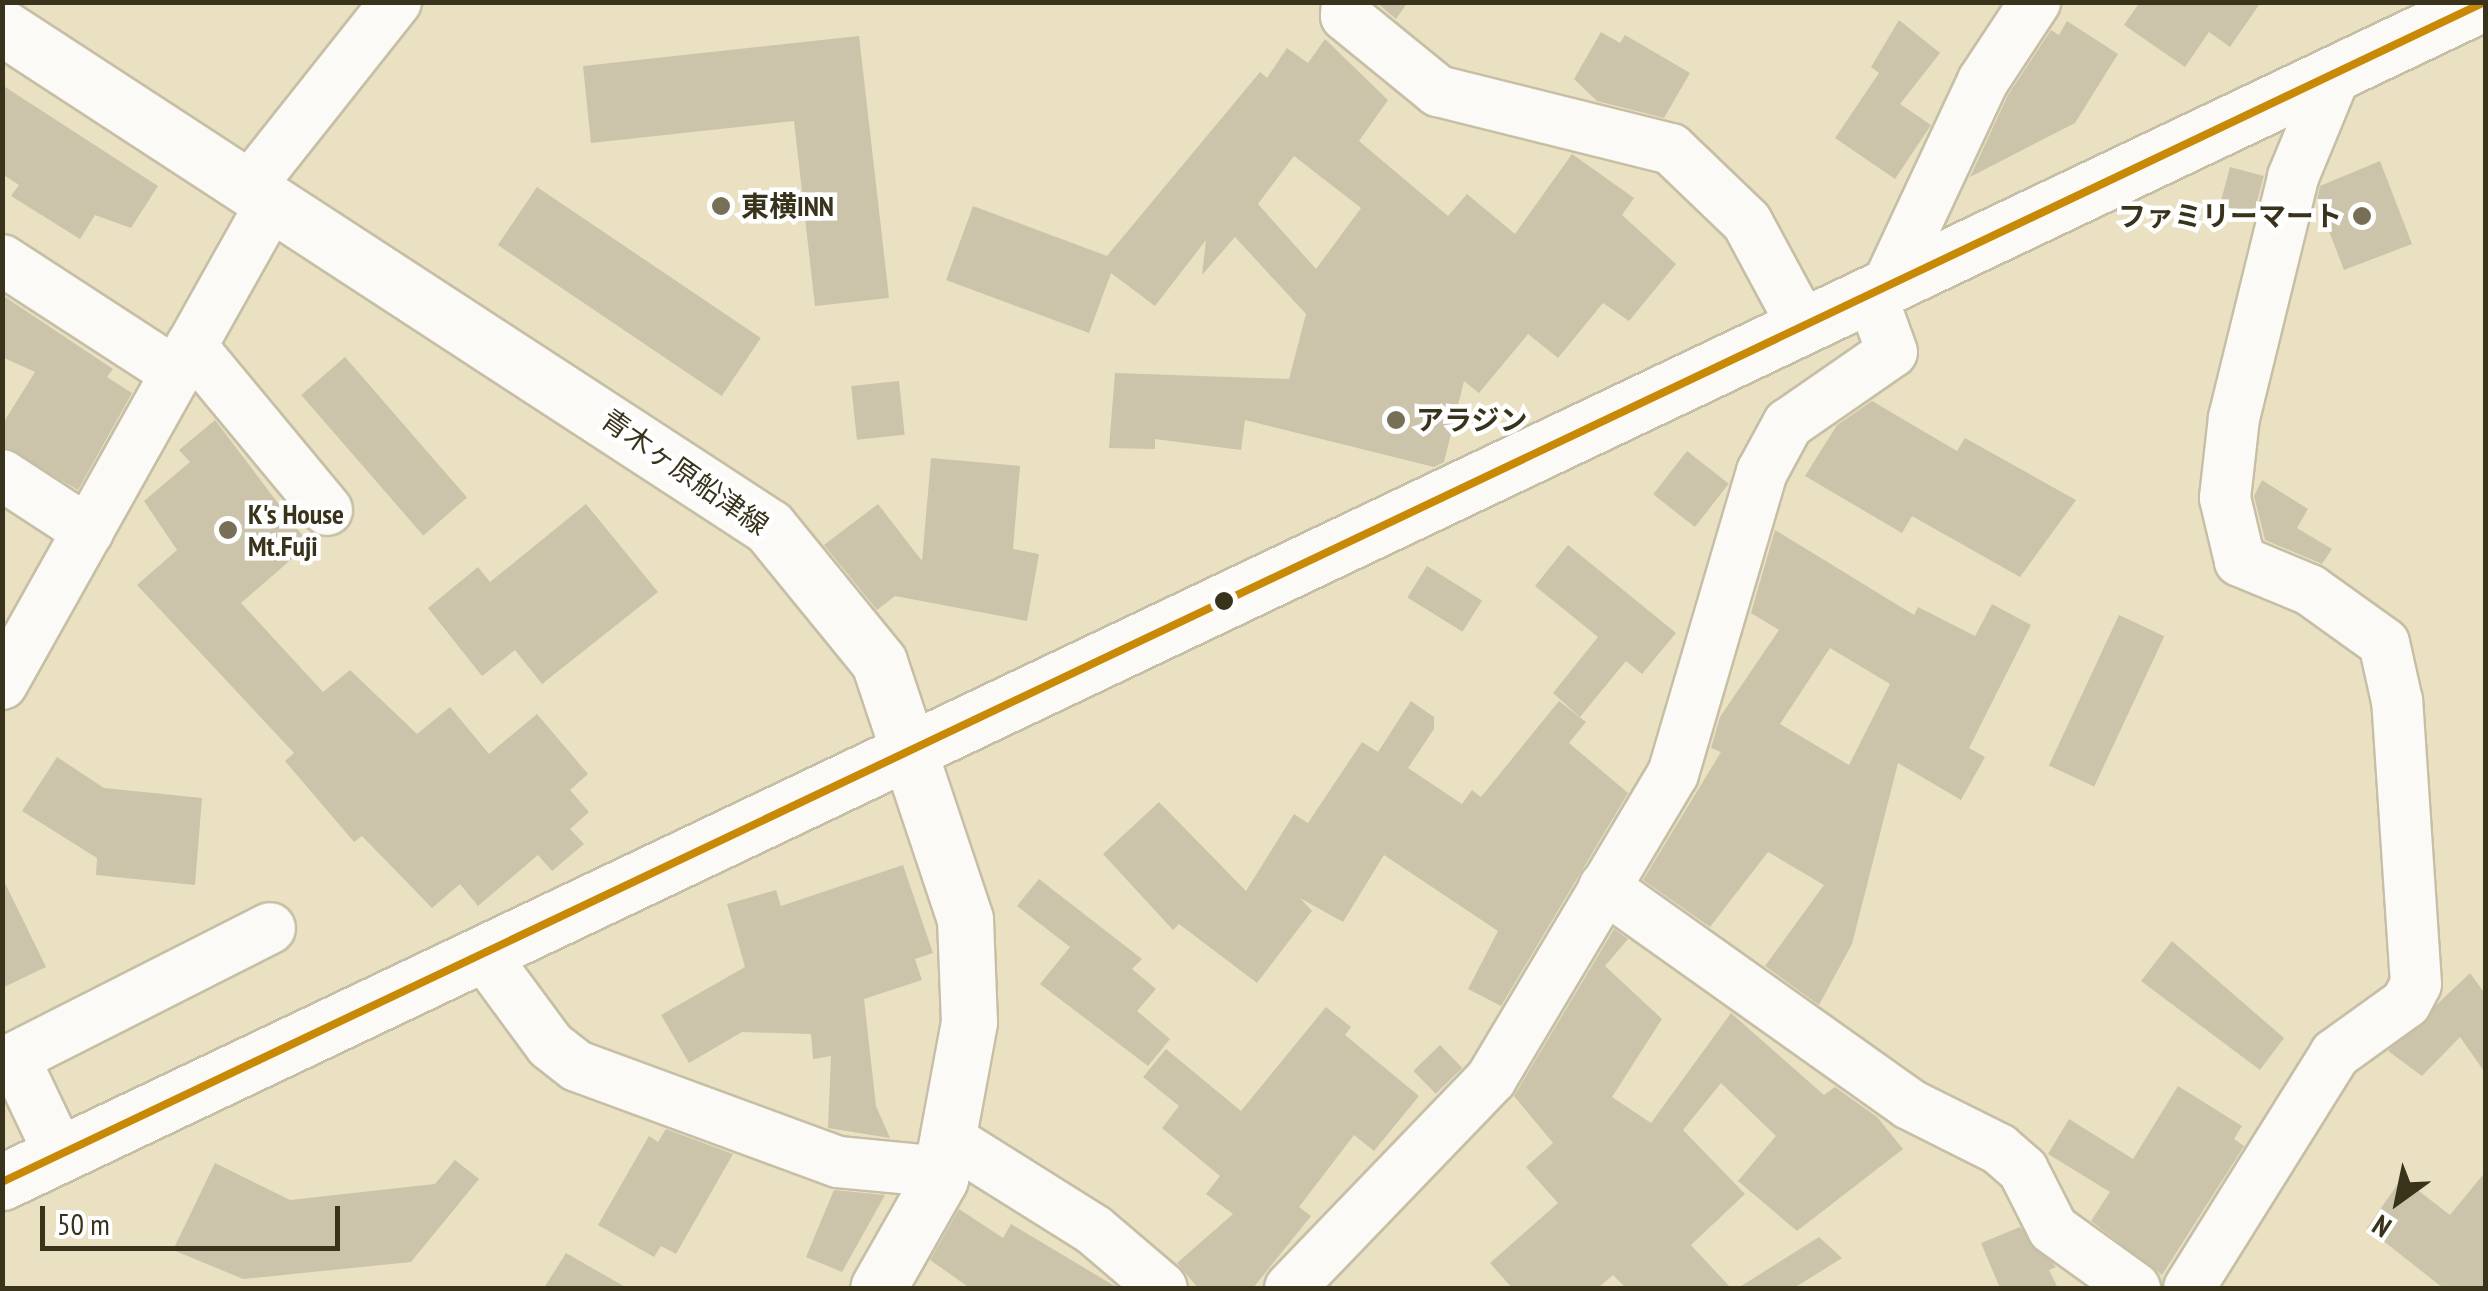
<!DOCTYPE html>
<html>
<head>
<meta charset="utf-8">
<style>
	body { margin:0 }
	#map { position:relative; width:2488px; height:1291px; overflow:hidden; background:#eae1c2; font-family:"PT Sans Narrow","Noto Sans JP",sans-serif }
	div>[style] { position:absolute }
	.building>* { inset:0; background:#cbc4ab; transform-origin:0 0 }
	.roads { filter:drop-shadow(2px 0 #c6bfa6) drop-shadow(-2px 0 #c6bfa6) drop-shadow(0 2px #c6bfa6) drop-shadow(0 -2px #c6bfa6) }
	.minor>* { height:50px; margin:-25px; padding:0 25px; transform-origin:25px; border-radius:25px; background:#fcfaf6 }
	.major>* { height:55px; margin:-27.5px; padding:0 27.5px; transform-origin:27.5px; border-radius:27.5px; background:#fcfaf6 }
	.bus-1>* { height:8px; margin:-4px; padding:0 4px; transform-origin:4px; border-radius:4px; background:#c88907 }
	.dots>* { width:28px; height:28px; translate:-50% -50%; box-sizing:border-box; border:5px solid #fff; border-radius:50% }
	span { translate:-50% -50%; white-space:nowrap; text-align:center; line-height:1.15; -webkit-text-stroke:9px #fff; paint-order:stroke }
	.poi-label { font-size:28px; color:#39331c; font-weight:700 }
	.left { translate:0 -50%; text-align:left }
	.right { translate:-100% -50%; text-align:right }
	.street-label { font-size:28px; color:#39331c }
	.frame { position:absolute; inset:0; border:5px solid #39331c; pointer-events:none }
	.north { position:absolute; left:2348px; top:1151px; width:100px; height:100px; -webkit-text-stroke:8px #fff; paint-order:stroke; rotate:213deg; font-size:28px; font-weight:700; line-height:40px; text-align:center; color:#39331c }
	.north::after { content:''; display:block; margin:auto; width:35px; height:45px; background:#39331c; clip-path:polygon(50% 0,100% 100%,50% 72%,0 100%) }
	.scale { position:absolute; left:40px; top:1206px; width:300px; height:45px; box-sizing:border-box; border:5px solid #39331c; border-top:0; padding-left:12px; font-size:30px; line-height:35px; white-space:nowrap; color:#39331c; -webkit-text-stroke:8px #fff; paint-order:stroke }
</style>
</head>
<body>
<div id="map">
	<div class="building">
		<div style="clip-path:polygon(1376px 2px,1408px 2px,1396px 19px)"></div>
		<div style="clip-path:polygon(2140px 2px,2261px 2px,2230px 47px,2209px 32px,2185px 67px,2124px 25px)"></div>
		<div style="clip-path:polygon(1899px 20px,1940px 53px,1900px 104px,1931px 125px,1895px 179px,1835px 138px,1879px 73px,1871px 67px)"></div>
		<div style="clip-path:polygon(2067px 21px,2118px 54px,2075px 123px,1970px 177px,2008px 95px,2051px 30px,2059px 35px)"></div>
		<div style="clip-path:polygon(1601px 32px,1620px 43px,1625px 35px,1690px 73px,1664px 118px,1597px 101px,1574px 79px)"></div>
		<div style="clip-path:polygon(859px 36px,889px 298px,815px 306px,794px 121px,591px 143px,583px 66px)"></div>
		<div style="clip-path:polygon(evenodd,1325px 39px,1388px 100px,1359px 141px,1448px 216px,1467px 194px,1515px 234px,1572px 154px,1634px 198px,1622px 215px,1676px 264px,1629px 321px,1603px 303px,1558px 358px,1528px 334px,1479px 393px,1464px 381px,1444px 462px,1434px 467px,1245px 420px,1241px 450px,1155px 439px,1155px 449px,1109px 448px,1115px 373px,1289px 379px,1306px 314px,1235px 237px,1202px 275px,1206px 240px,1155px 306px,1111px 273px,1089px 333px,946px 280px,973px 206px,1107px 256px,1260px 72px,1267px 78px,1287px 48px,1308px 63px,1325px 39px,1294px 156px,1361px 208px,1316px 269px,1258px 204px,1294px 156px)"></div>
		<div style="clip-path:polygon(2px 85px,158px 186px,131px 228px,95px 215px,80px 239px,11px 196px,19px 185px,2px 174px)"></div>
		<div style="clip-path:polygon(2380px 161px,2412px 244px,2344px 270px,2317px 200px,2320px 186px)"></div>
		<div style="left:2230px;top:167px;width:35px;height:44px;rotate:15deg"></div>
		<div style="left:537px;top:187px;width:270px;height:70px;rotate:34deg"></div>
		<div style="clip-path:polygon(2px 295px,113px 369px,107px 377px,132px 393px,78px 490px,2px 446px,2px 425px,35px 372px,2px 357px)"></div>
		<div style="left:345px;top:357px;width:186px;height:58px;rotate:49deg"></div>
		<div style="left:899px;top:381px;width:54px;height:48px;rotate:84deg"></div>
		<div style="clip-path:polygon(1872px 401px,1957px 451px,1965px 438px,2076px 500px,2020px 577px,1912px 516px,1902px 533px,1805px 476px,1837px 425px)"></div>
		<div style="clip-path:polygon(215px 420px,309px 544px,241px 603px,323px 692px,350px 670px,417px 734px,450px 707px,489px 754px,537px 714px,588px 774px,570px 790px,589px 812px,570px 829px,584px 844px,552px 871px,538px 855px,478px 906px,460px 884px,432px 908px,362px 836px,354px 842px,285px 761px,294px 753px,137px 585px,177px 550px,144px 501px,190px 462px,179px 450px)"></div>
		<div style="left:1687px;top:451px;width:53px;height:55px;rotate:38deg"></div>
		<div style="clip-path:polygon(931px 458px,1020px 466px,1013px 549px,1039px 554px,1027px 621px,895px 596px,877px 610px,824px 545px,878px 504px,922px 561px)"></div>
		<div style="clip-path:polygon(2262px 480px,2308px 509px,2297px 528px,2332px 549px,2322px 564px,2265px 540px,2254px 496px)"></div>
		<div style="clip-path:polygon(586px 504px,658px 592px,542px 684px,515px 650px,482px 676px,428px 608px,478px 567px,490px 582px)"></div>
		<div style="clip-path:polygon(evenodd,1775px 530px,1914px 615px,1918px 607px,1975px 636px,1992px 604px,2031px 625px,1969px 748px,1985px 757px,1961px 800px,1898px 763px,1852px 944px,1819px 1005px,1765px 966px,1824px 885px,1768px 852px,1710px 927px,1643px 880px,1721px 752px,1711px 748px,1720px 717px,1779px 630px,1751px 613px,1775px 530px,1830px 648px,1890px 684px,1849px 765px,1780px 724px,1830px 648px)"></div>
		<div style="clip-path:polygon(1568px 545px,1676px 633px,1642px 674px,1626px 661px,1580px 717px,1553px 693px,1598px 637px,1535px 586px)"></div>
		<div style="left:1427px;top:566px;width:65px;height:37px;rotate:32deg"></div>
		<div style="left:2119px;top:615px;width:50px;height:166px;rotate:25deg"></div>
		<div style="clip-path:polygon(1411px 701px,1434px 717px,1434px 729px,1408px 768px,1462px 804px,1472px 790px,1481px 797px,1559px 701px,1586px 722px,1569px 743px,1628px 793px,1501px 1006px,1468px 989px,1498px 931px,1384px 855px,1343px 922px,1300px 898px,1312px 911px,1257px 983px,1179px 924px,1173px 930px,1103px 854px,1159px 802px,1246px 891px,1294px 814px,1308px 823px,1362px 742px,1378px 752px)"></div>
		<div style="clip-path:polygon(57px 757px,104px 788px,202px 798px,195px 885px,96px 875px,97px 858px,22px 811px)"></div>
		<div style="clip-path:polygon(903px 865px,933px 953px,915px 959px,922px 980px,864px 999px,876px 1106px,890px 1138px,828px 1128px,831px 1056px,813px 1059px,811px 1034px,742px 1032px,689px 1063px,661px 1015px,745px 967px,727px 904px,776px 890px,781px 906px)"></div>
		<div style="clip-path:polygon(2px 877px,46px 967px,2px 988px)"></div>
		<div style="clip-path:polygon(1039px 879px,1142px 959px,1132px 969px,1156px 989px,1137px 1011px,1170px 1039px,1148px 1066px,1040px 984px,1070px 947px,1017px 906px)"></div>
		<div style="clip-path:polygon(1614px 929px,1628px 939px,1605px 966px,1662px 1019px,1612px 1097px,1651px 1123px,1731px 1013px,1824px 1095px,1835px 1087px,1877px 1117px,1903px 1149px,1797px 1231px,1738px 1181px,1776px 1136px,1721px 1083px,1683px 1130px,1745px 1194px,1691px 1245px,1731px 1288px,1626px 1288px,1613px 1275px,1598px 1288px,1512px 1288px,1490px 1263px,1558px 1203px,1526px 1167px,1553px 1143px,1514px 1096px)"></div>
		<div style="clip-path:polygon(2172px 941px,2284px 1038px,2260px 1070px,2141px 981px)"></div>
		<div style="clip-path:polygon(2470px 973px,2486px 995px,2486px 1074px,2460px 1037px,2422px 1076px,2388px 1051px)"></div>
		<div style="clip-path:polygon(1326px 1007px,1351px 1027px,1345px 1035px,1419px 1096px,1374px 1151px,1354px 1135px,1299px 1207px,1311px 1216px,1253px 1288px,1198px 1288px,1177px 1263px,1233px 1214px,1206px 1194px,1220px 1176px,1162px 1128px,1179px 1106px,1143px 1077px,1166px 1049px,1241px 1111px)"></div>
		<div style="left:1440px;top:1045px;width:32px;height:37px;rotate:46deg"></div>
		<div style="clip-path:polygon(2178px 1086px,2242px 1126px,2234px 1139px,2244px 1146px,2162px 1275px,2091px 1221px,2110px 1192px,2048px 1154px,2069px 1119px,2133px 1159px)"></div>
		<div style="clip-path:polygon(666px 1129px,733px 1154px,676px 1254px,661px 1246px,654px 1257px,598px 1225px,649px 1136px,658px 1142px)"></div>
		<div style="clip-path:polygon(455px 1160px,479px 1179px,411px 1262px,243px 1279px,173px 1250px,215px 1163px,290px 1200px,435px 1184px)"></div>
		<div style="clip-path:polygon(2486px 1171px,2486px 1288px,2443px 1288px,2367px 1228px,2402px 1178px,2450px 1215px)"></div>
		<div style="clip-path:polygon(834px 1190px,885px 1195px,842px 1272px,806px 1257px)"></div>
		<div style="clip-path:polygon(959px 1209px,1003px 1238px,1011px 1224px,1118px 1288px,970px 1288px,930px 1260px)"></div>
		<div style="clip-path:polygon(2020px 1227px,2056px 1267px,2049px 1270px,2058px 1288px,2000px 1288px,1981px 1243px)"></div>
		<div style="clip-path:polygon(1819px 1237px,1842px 1258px,1794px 1288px,1738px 1288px)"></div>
		<div style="clip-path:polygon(566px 1253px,627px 1288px,544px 1288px)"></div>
	</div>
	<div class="roads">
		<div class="minor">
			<div style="left:1347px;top:2px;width:14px;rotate:94deg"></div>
			<div style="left:1346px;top:16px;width:119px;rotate:39.2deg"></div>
			<div style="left:1438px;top:91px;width:240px;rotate:14deg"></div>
			<div style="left:1671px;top:149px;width:105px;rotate:43.8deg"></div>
			<div style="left:1747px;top:222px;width:118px;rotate:61.7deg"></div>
			<div style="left:250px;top:186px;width:235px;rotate:-51.6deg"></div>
			<div style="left:2px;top:260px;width:207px;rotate:33deg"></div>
			<div style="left:1887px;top:286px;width:226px;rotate:-64.9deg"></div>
			<div style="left:1983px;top:81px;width:95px;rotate:-56.6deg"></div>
			<div style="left:191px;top:346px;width:213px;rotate:50.3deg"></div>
			<div style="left:2px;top:475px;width:103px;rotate:33.1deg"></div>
			<div style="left:2px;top:684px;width:552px;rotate:-60.74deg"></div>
			<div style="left:1604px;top:887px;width:374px;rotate:35.4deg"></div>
			<div style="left:1909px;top:1104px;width:101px;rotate:26.6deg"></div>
			<div style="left:1999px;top:1149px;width:32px;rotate:41deg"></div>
			<div style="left:2023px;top:1170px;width:66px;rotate:63deg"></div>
			<div style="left:2053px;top:1229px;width:101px;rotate:35.7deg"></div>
			<div style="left:483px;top:954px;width:113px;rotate:53.6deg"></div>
			<div style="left:550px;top:1045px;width:34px;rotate:38deg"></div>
			<div style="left:577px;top:1066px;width:278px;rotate:20.2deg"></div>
			<div style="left:838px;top:1162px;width:104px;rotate:5.5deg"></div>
			<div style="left:949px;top:1139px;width:171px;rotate:32.1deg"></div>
			<div style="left:1094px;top:1230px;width:89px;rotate:40.5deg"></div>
			<div style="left:60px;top:1155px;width:107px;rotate:-115.4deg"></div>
			<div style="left:14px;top:1058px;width:287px;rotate:-26.9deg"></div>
			<div style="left:1290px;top:1288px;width:290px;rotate:-46.1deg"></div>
			<div style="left:1491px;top:1079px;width:355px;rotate:-59.2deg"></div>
			<div style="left:1673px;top:774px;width:315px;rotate:-73.6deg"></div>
			<div style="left:1762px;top:472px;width:55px;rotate:-61.6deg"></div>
			<div style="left:1788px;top:424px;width:126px;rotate:-34.7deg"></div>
			<div style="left:1892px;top:352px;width:62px;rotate:-109.9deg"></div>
			<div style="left:2189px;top:1288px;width:276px;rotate:-58deg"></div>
			<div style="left:2335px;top:1054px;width:87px;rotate:-35.7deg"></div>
			<div style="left:2406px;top:1003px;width:21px;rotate:-62deg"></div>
			<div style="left:2416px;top:984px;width:284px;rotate:-93.8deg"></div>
			<div style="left:2397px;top:701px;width:59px;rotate:-102.6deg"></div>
			<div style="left:2384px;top:643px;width:91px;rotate:-144.4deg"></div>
			<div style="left:2310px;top:590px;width:76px;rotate:-157.5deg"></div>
			<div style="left:2240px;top:561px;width:65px;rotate:-103.4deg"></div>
			<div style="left:2225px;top:498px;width:81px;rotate:-83.6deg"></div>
			<div style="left:2234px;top:418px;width:248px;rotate:-76.2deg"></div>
			<div style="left:2293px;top:177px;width:110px;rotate:-67.6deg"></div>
		</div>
		<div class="major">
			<div style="left:2px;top:27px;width:916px;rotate:33.1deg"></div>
			<div style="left:769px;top:527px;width:174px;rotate:50.8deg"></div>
			<div style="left:879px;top:662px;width:271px;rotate:71.5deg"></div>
			<div style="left:965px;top:919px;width:103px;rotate:87.8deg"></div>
			<div style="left:969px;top:1022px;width:160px;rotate:100.5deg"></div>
			<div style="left:940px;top:1179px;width:125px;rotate:119.6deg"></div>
			<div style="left:2px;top:1182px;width:2749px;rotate:-25.42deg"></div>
		</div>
	</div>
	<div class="bus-1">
		<div style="left:2px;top:1182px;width:2749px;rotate:-25.42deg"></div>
	</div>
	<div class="dots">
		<div style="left:721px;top:206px;background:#777056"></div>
		<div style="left:2362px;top:216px;background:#777056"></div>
		<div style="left:1396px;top:420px;background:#777056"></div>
		<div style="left:228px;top:530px;background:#777056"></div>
		<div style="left:1224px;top:601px;background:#39331c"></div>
	</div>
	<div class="poi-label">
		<span class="left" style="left:741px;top:206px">東横INN</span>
		<span class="right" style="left:2342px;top:216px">ファミリーマート</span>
		<span class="left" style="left:1416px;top:420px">アラジン</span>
		<span class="left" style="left:248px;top:530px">K's House<br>Mt.Fuji</span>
	</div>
	<div class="street-label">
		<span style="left:685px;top:472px;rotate:35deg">青木ヶ原船津線</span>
	</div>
	<div class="frame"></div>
	<div class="north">N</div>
	<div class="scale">50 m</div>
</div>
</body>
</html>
